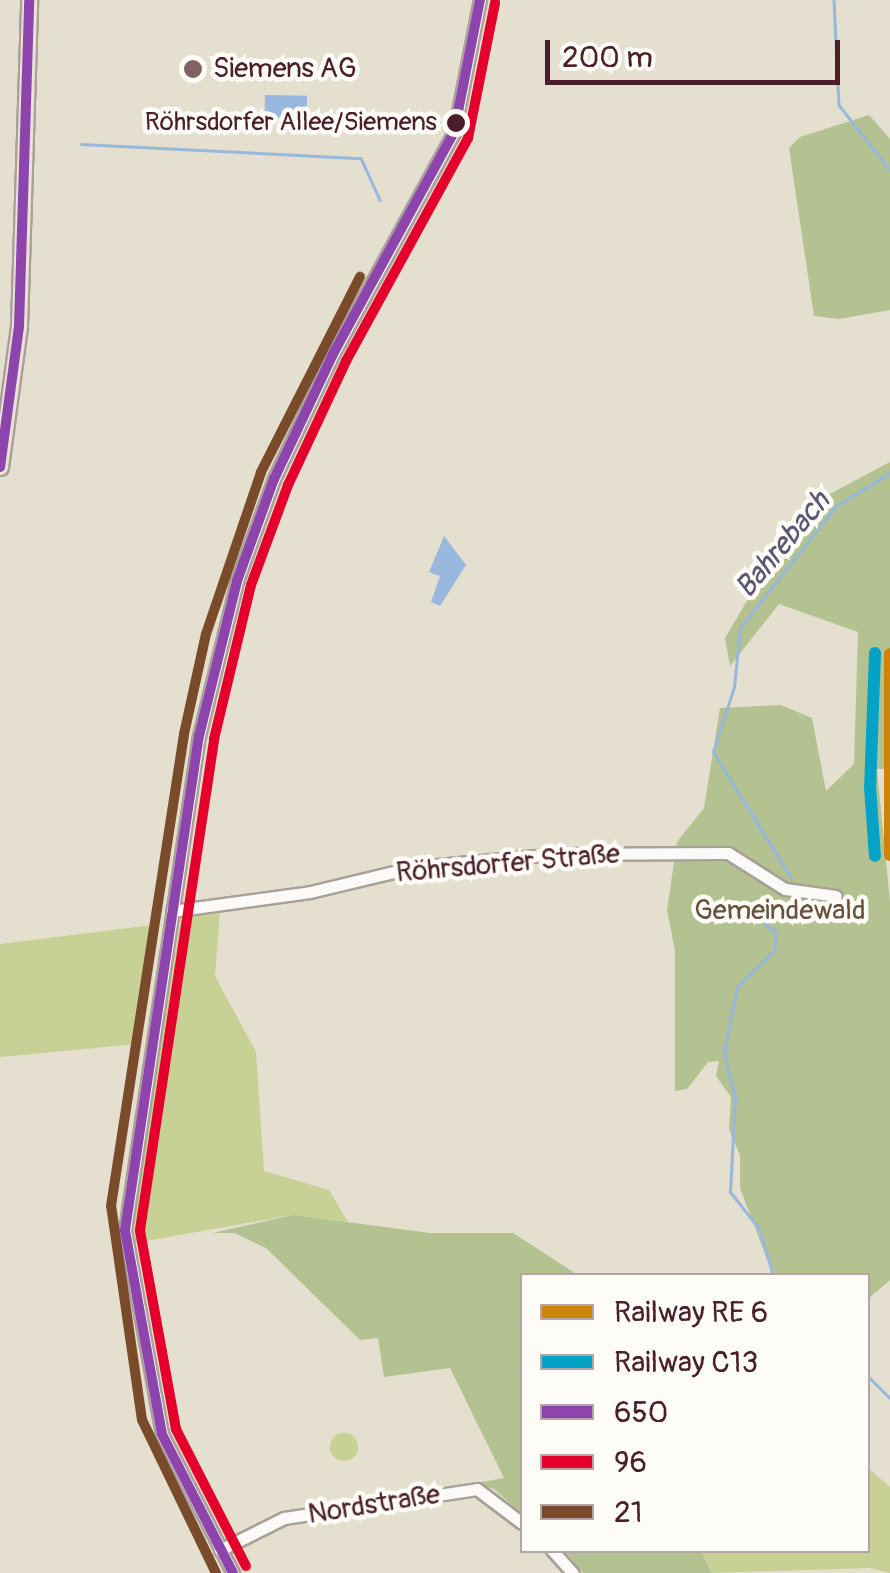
<!DOCTYPE html>
<html>
<head>
<meta charset="utf-8">
<style>
	body { margin:0 }
	#map { position:relative; width:890px; height:1573px; overflow:hidden; background:#e4dfce; font-family:Pangolin,sans-serif }
	div>[style] { position:absolute }
	.green>* { inset:0; background:#c7d196 }
	.round { border-radius:50% }
	.forest>* { inset:0; background:#b3c290 }
	.water>* { inset:0; background:#98b8dd; transform-origin:0 0 }
	.stream>* { height:2.5px; margin:-1.25px; padding:0 1.25px; transform-origin:1.25px; border-radius:1.25px; background:#98b8dd }
	.roads { filter:drop-shadow(2px 0 #a9a098) drop-shadow(-2px 0 #a9a098) drop-shadow(0 2px #a9a098) drop-shadow(0 -2px #a9a098) }
	.minor>* { height:11px; margin:-5.5px; padding:0 5.5px; transform-origin:5.5px; border-radius:5.5px; background:#fbfaf8 }
	.major>* { height:15px; margin:-7.5px; padding:0 7.5px; transform-origin:7.5px; border-radius:7.5px; background:#eae2d6 }
	.bus-1>* { height:10px; margin:-5px; padding:0 5px; transform-origin:5px; border-radius:5px; background:#8e44ad }
	.bus-2>* { height:10px; margin:-5px; padding:0 5px; transform-origin:5px; border-radius:5px; background:#e4002b }
	.bus-3>* { height:10px; margin:-5px; padding:0 5px; transform-origin:5px; border-radius:5px; background:#7a4b2a }
	.rail-1>* { height:12px; margin:-6px; padding:0 6px; transform-origin:6px; border-radius:6px; background:#cc840b }
	.rail-2>* { height:12px; margin:-6px; padding:0 6px; transform-origin:6px; border-radius:6px; background:#04a2c6 }
	.dots>* { width:28px; height:28px; translate:-50% -50%; box-sizing:border-box; border:5px solid #fdfcf7; border-radius:50% }
	span { translate:-50% -50%; white-space:nowrap; text-align:center; line-height:1.15; -webkit-text-stroke:9px #fdfcf7; paint-order:stroke }
	.bus-label { font-size:26px; color:#4a1f2b }
	.right { translate:-100% -50%; text-align:right }
	.poi-label { font-size:28px; color:#4a1f2b }
	.left { translate:0 -50%; text-align:left }
	.street-label { font-size:28px; color:#4a1f2b }
	.park-label { font-size:28px; color:#68513e }
	.water-label { font-size:30px; color:#5c5675; font-style:italic }
	.legend { position:absolute; left:520px; top:1273px; width:350px; height:280px; box-sizing:border-box; background:#fdfcf7; border:2px solid #b5a4a5; margin:0; padding:12px 18px; list-style:none; font-size:30px; color:#4a1f2b }
	.legend li { display:flex; align-items:center; gap:20px; height:50px }
	.legend b { width:50px; border:2px solid #b5a4a5 }
	.scale { position:absolute; left:545px; top:40px; width:295px; height:45px; box-sizing:border-box; border:5px solid #4a1f2b; border-top:0; padding-left:12px; font-size:30px; line-height:35px; white-space:nowrap; color:#4a1f2b; -webkit-text-stroke:8px #fdfcf7; paint-order:stroke }
</style>
</head>
<body>
<div id="map">
	<div class="green">
		<div style="clip-path:polygon(220px 911px,215px 976px,256px 1052px,264px 1171px,329px 1190px,348px 1222px,293px 1215px,135px 1243px,134px 1212px,181px 917px)"></div>
		<div style="clip-path:polygon(152px 925px,138px 1044px,0 1057px,0 944px)"></div>
		<div class="round" style="left:330px;top:1433px;width:28px;height:28px"></div>
		<div style="clip-path:polygon(868px 1468px,890px 1487px,890px 1573px,870px 1568px,712px 1573px,701px 1551px,868px 1550px)"></div>
	</div>
	<div class="forest">
		<div style="clip-path:polygon(869px 115px,890px 139px,890px 310px,839px 319px,814px 316px,789px 148px,800px 137px)"></div>
		<div style="clip-path:polygon(890px 462px,890px 769px,877px 769px,890px 902px,890px 1280px,868px 1299px,868px 1276px,773px 1275px,740px 1188px,740px 1155px,729px 1130px,731px 1097px,716px 1076px,719px 1061px,708px 1062px,687px 1089px,675px 1091px,675px 951px,667px 910px,677px 842px,704px 808px,720px 708px,781px 705px,812px 718px,826px 791px,854px 764px,858px 632px,779px 604px,730px 666px,725px 638px,795px 520px,809px 505px)"></div>
		<div style="clip-path:polygon(293px 1215px,430px 1233px,513px 1233px,578px 1275px,522px 1276px,522px 1514px,494px 1489px,477px 1483px,504px 1478px,450px 1368px,384px 1377px,378px 1338px,360px 1340px,266px 1248px,234px 1233px,213px 1233px)"></div>
		<div style="clip-path:polygon(565px 1551px,701px 1551px,712px 1573px,583px 1573px)"></div>
	</div>
	<div class="water">
		<div style="left:265px;top:95px;width:42px;height:22px;rotate:1deg"></div>
		<div style="clip-path:polygon(444px 536px,466px 565px,440px 606px,431px 602px,440px 576px,429px 572px)"></div>
	</div>
	<div class="stream">
		<div style="left:834px;top:0;width:105px;rotate:87.3deg"></div>
		<div style="left:839px;top:105px;width:83px;rotate:51.9deg"></div>
		<div style="left:81px;top:144px;width:280px;rotate:2.9deg"></div>
		<div style="left:361px;top:158px;width:46px;rotate:65.7deg"></div>
		<div style="left:791px;top:878px;width:148px;rotate:-121.8deg"></div>
		<div style="left:713px;top:752px;width:68px;rotate:-72.1deg"></div>
		<div style="left:734px;top:687px;width:59px;rotate:-84.2deg"></div>
		<div style="left:740px;top:628px;width:155px;rotate:-51.8deg"></div>
		<div style="left:836px;top:506px;width:63px;rotate:-31.4deg"></div>
		<div style="left:773px;top:1276px;width:49px;rotate:-106.6deg"></div>
		<div style="left:759px;top:1229px;width:47px;rotate:-128.1deg"></div>
		<div style="left:730px;top:1192px;width:95px;rotate:-87deg"></div>
		<div style="left:735px;top:1097px;width:45px;rotate:-104deg"></div>
		<div style="left:724px;top:1053px;width:67px;rotate:-78.9deg"></div>
		<div style="left:737px;top:987px;width:52px;rotate:-44.2deg"></div>
		<div style="left:774px;top:951px;width:19px;rotate:-84deg"></div>
		<div style="left:776px;top:932px;width:12px;rotate:-149deg"></div>
		<div style="left:766px;top:926px;width:17px;rotate:-62deg"></div>
		<div style="left:774px;top:911px;width:16px;rotate:-30deg"></div>
		<div style="left:868px;top:1376px;width:31px;rotate:45deg"></div>
	</div>
	<div class="roads">
		<div class="minor">
			<div style="left:172px;top:911px;width:139px;rotate:-7.8deg"></div>
			<div style="left:310px;top:892px;width:108px;rotate:-13.4deg"></div>
			<div style="left:415px;top:867px;width:142px;rotate:-5.3deg"></div>
			<div style="left:556px;top:854px;width:172px;rotate:-0.3deg"></div>
			<div style="left:728px;top:853px;width:67px;rotate:32.3deg"></div>
			<div style="left:785px;top:889px;width:51px;rotate:7.8deg"></div>
			<div style="left:220px;top:1550px;width:72px;rotate:-26.6deg"></div>
			<div style="left:284px;top:1518px;width:195px;rotate:-8.5deg"></div>
			<div style="left:477px;top:1489px;width:56px;rotate:37.1deg"></div>
			<div style="left:552px;top:1550px;width:31px;rotate:48deg"></div>
			<div style="left:233px;top:1573px;width:156px;rotate:-117.1deg"></div>
			<div style="left:162px;top:1434px;width:207px;rotate:-100.3deg"></div>
			<div style="left:125px;top:1230px;width:500px;rotate:-81.5deg"></div>
			<div style="left:199px;top:736px;width:160px;rotate:-76.2deg"></div>
			<div style="left:237px;top:581px;width:109px;rotate:-70.1deg"></div>
			<div style="left:274px;top:479px;width:138px;rotate:-64.7deg"></div>
			<div style="left:333px;top:354px;width:253px;rotate:-61.4deg"></div>
			<div style="left:454px;top:132px;width:135px;rotate:-78.9deg"></div>
		</div>
		<div class="major">
			<div style="left:0;top:467px;width:142px;rotate:-82.3deg"></div>
			<div style="left:19px;top:326px;width:326px;rotate:-88.2deg"></div>
		</div>
	</div>
	<div class="bus-1">
		<div style="left:0;top:467px;width:142px;rotate:-82.3deg"></div>
		<div style="left:19px;top:326px;width:326px;rotate:-88.2deg"></div>
		<div style="left:233px;top:1573px;width:156px;rotate:-117.1deg"></div>
		<div style="left:162px;top:1434px;width:207px;rotate:-100.3deg"></div>
		<div style="left:125px;top:1230px;width:500px;rotate:-81.5deg"></div>
		<div style="left:199px;top:736px;width:160px;rotate:-76.2deg"></div>
		<div style="left:237px;top:581px;width:109px;rotate:-70.1deg"></div>
		<div style="left:274px;top:479px;width:138px;rotate:-64.7deg"></div>
		<div style="left:333px;top:354px;width:253px;rotate:-61.4deg"></div>
		<div style="left:454px;top:132px;width:135px;rotate:-78.9deg"></div>
	</div>
	<div class="bus-2">
		<div style="left:246px;top:1566px;width:154px;rotate:-117.1deg"></div>
		<div style="left:176px;top:1429px;width:202px;rotate:-100.3deg"></div>
		<div style="left:140px;top:1230px;width:497px;rotate:-81.4deg"></div>
		<div style="left:214px;top:739px;width:158px;rotate:-76.5deg"></div>
		<div style="left:251px;top:585px;width:107px;rotate:-69.7deg"></div>
		<div style="left:288px;top:485px;width:137px;rotate:-64.9deg"></div>
		<div style="left:346px;top:361px;width:254px;rotate:-61.3deg"></div>
		<div style="left:468px;top:138px;width:138px;rotate:-78.7deg"></div>
	</div>
	<div class="bus-3">
		<div style="left:216px;top:1573px;width:170px;rotate:-115.8deg"></div>
		<div style="left:142px;top:1420px;width:216px;rotate:-98.2deg"></div>
		<div style="left:111px;top:1206px;width:478px;rotate:-81.2deg"></div>
		<div style="left:184px;top:734px;width:102px;rotate:-77.6deg"></div>
		<div style="left:206px;top:634px;width:171px;rotate:-71.2deg"></div>
		<div style="left:261px;top:472px;width:219px;rotate:-63.1deg"></div>
	</div>
	<div class="rail-1">
		<div style="left:890px;top:654px;width:201px;rotate:90deg"></div>
	</div>
	<div class="rail-2">
		<div style="left:875px;top:653px;width:134px;rotate:92.1deg"></div>
		<div style="left:870px;top:787px;width:69px;rotate:85.9deg"></div>
	</div>
	<div class="dots">
		<div style="left:193px;top:69px;background:#806264"></div>
		<div style="left:456px;top:123px;background:#4a1f2b"></div>
	</div>
	<div class="bus-label">
		<span class="right" style="left:437px;top:123px">Röhrsdorfer Allee/Siemens</span>
	</div>
	<div class="poi-label">
		<span class="left" style="left:213px;top:69px">Siemens AG</span>
	</div>
	<div class="street-label">
		<span style="left:508px;top:864px;rotate:-5deg">Röhrsdorfer Straße</span>
		<span style="left:374px;top:1505px;rotate:-9deg">Nordstraße</span>
	</div>
	<div class="park-label">
		<span style="left:780px;top:911px">Gemeindewald</span>
	</div>
	<div class="water-label">
		<span style="left:783px;top:545px;rotate:-50deg">Bahrebach</span>
	</div>
	<ul class="legend">
	<li><b style="height:12px;background:#cc840b"></b>Railway RE 6</li>
	<li><b style="height:12px;background:#04a2c6"></b>Railway C13</li>
	<li><b style="height:12px;background:#8e44ad"></b>650</li>
	<li><b style="height:12px;background:#e4002b"></b>96</li>
	<li><b style="height:12px;background:#7a4b2a"></b>21</li>
	</ul>
	<div class="scale">200 m</div>
</div>
</body>
</html>
